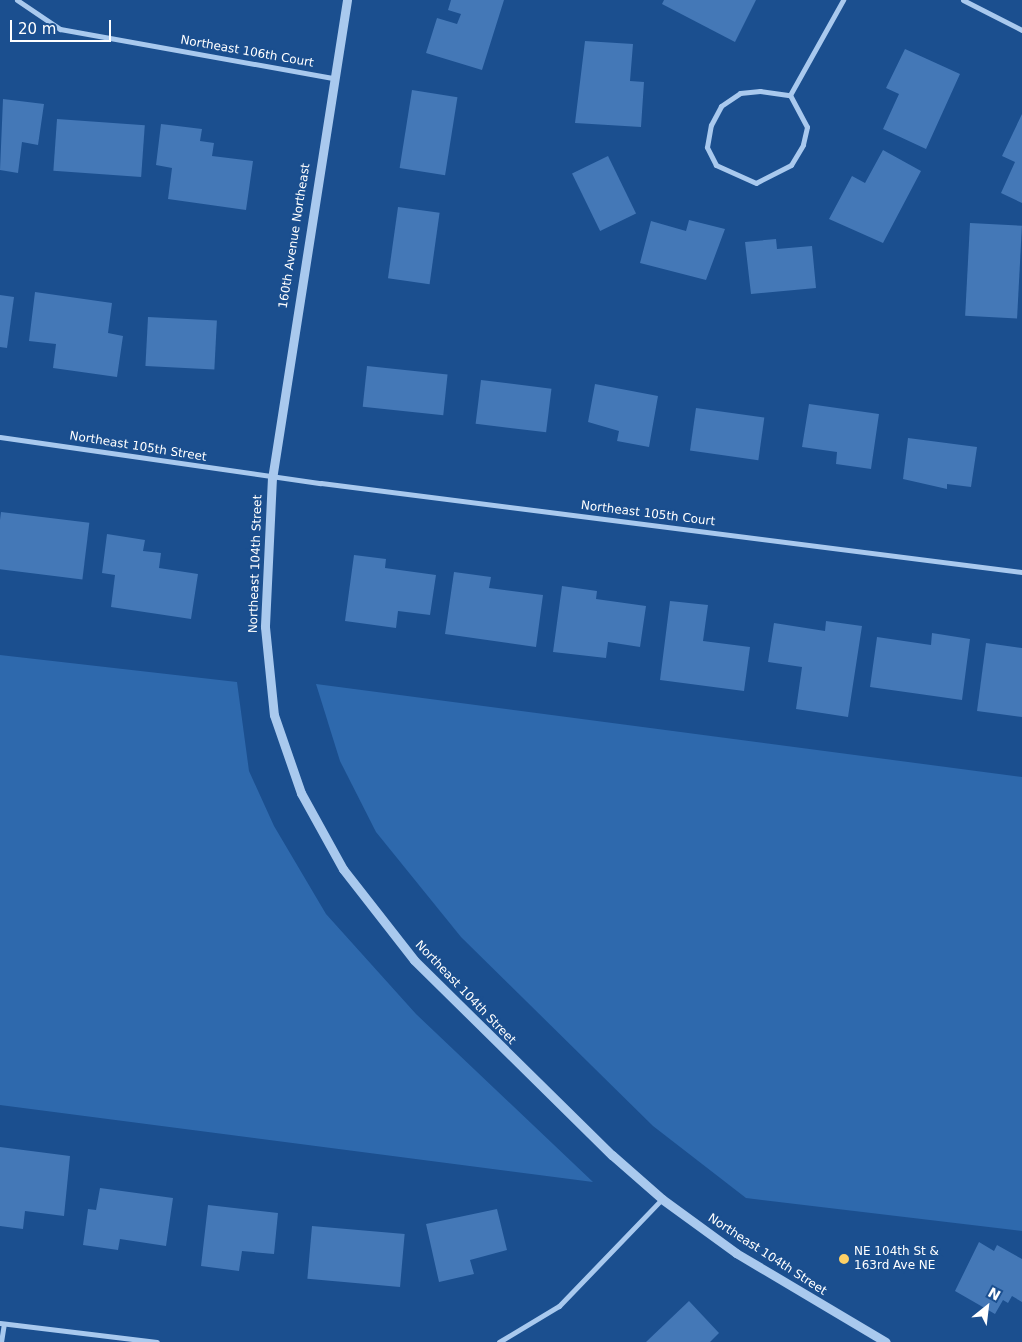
<!DOCTYPE html>
<html>
<head>
<meta charset="utf-8">
<style>
	body { margin:0 }
	#map { position:relative; width:1022px; height:1342px; overflow:hidden; background:#1b4f8f; font-family:"DejaVu Sans",sans-serif }
	div>[style] { position:absolute }
	.green>* { inset:0; background:#2e69ad }
	.building>* { inset:0; background:#4478b7; transform-origin:0 0 }
	.minor>* { height:5px; margin:-2.5px; padding:0 2.5px; transform-origin:2.5px; border-radius:2.5px; background:#a9c9ee }
	.tertiary>* { height:9px; margin:-4.5px; padding:0 4.5px; transform-origin:4.5px; border-radius:4.5px; background:#a9c9ee }
	.dots>* { width:14px; height:14px; translate:-50% -50%; box-sizing:border-box; border:2px solid #1b4f8f; border-radius:50% }
	span { translate:-50% -50%; white-space:nowrap; text-align:center; line-height:1.15; -webkit-text-stroke:4px #1b4f8f; paint-order:stroke }
	.street-label { font-size:12px; color:#fff }
	.poi-label { font-size:12px; color:#fff }
	.left { translate:0 -50%; text-align:left }
	.north { position:absolute; left:962px; top:1282px; width:50px; height:50px; -webkit-text-stroke:4px #1b4f8f; paint-order:stroke; rotate:29deg; font-size:14px; font-weight:700; line-height:20px; text-align:center; color:#fff }
	.north::after { content:''; display:block; margin:auto; width:18px; height:22px; background:#fff; clip-path:polygon(50% 0,100% 100%,50% 72%,0 100%) }
	.scale { position:absolute; left:10px; top:20px; width:101px; height:22px; box-sizing:border-box; border:2px solid #fff; border-top:0; padding-left:6px; font-size:15px; line-height:18px; white-space:nowrap; color:#fff; -webkit-text-stroke:4px #1b4f8f; paint-order:stroke }
</style>
</head>
<body>
<div id="map">
	<div class="green">
		<div style="clip-path:polygon(0 655px,237px 682px,249px 771px,274px 826px,326px 914px,416px 1014px,593px 1182px,0 1105px)"></div>
		<div style="clip-path:polygon(316px 684px,1022px 777px,1022px 1231px,746px 1198px,653px 1126px,461px 937px,376px 832px,340px 761px)"></div>
	</div>
	<div class="building">
		<div style="clip-path:polygon(451px 0,504px 0,482px 70px,426px 53px,437px 18px,457px 24px,461px 14px,448px 10px)"></div>
		<div style="clip-path:polygon(664px 0,756px 0,735px 42px,662px 4px)"></div>
		<div style="clip-path:polygon(585px 41px,633px 44px,630px 81px,644px 82px,641px 127px,575px 123px)"></div>
		<div style="clip-path:polygon(905px 49px,960px 74px,926px 149px,883px 129px,899px 94px,886px 88px)"></div>
		<div style="left:412px;top:90px;width:46px;height:79px;rotate:9deg"></div>
		<div style="clip-path:polygon(3px 99px,44px 104px,38px 145px,22px 142px,18px 173px,0 170px)"></div>
		<div style="clip-path:polygon(1022px 114px,1022px 203px,1001px 193px,1015px 162px,1002px 156px)"></div>
		<div style="left:57px;top:119px;width:88px;height:52px;rotate:4deg"></div>
		<div style="clip-path:polygon(161px 124px,202px 129px,200px 141px,214px 143px,212px 156px,253px 161px,246px 210px,168px 199px,172px 168px,156px 165px)"></div>
		<div style="clip-path:polygon(883px 150px,921px 171px,883px 243px,829px 219px,852px 176px,865px 183px)"></div>
		<div style="left:608px;top:156px;width:64px;height:40px;rotate:64deg"></div>
		<div style="left:398px;top:207px;width:42px;height:72px;rotate:8deg"></div>
		<div style="clip-path:polygon(689px 220px,725px 229px,706px 280px,640px 263px,651px 221px,686px 231px)"></div>
		<div style="left:970px;top:223px;width:52px;height:93px;rotate:3deg"></div>
		<div style="clip-path:polygon(776px 239px,777px 249px,812px 246px,816px 288px,751px 294px,745px 242px)"></div>
		<div style="clip-path:polygon(35px 292px,112px 303px,108px 333px,123px 336px,117px 377px,53px 368px,56px 344px,29px 341px)"></div>
		<div style="clip-path:polygon(0 295px,14px 297px,7px 348px,0 347px)"></div>
		<div style="left:148px;top:317px;width:69px;height:49px;rotate:3deg"></div>
		<div style="left:367px;top:366px;width:81px;height:41px;rotate:6deg"></div>
		<div style="left:481px;top:380px;width:71px;height:44px;rotate:7deg"></div>
		<div style="clip-path:polygon(595px 384px,658px 396px,649px 447px,617px 441px,619px 431px,588px 422px)"></div>
		<div style="clip-path:polygon(809px 404px,879px 414px,871px 469px,836px 464px,837px 452px,802px 447px)"></div>
		<div style="left:696px;top:408px;width:69px;height:43px;rotate:8deg"></div>
		<div style="clip-path:polygon(908px 438px,977px 447px,971px 487px,947px 484px,947px 489px,903px 479px)"></div>
		<div style="left:1px;top:512px;width:89px;height:57px;rotate:7deg"></div>
		<div style="clip-path:polygon(107px 534px,145px 540px,143px 551px,161px 553px,159px 568px,198px 574px,191px 619px,111px 607px,115px 575px,102px 573px)"></div>
		<div style="clip-path:polygon(354px 555px,386px 559px,385px 568px,436px 575px,430px 615px,398px 611px,396px 628px,345px 621px)"></div>
		<div style="clip-path:polygon(454px 572px,491px 577px,489px 588px,543px 595px,536px 647px,445px 634px)"></div>
		<div style="clip-path:polygon(562px 586px,597px 591px,596px 599px,646px 606px,640px 647px,608px 642px,606px 658px,553px 652px)"></div>
		<div style="clip-path:polygon(670px 601px,708px 605px,703px 641px,750px 647px,744px 691px,660px 680px)"></div>
		<div style="clip-path:polygon(826px 621px,862px 626px,848px 717px,796px 709px,802px 667px,768px 662px,774px 623px,825px 631px)"></div>
		<div style="clip-path:polygon(932px 633px,970px 639px,962px 700px,870px 687px,877px 637px,931px 645px)"></div>
		<div style="clip-path:polygon(986px 643px,1022px 648px,1022px 717px,977px 711px)"></div>
		<div style="clip-path:polygon(0 1147px,70px 1156px,64px 1216px,25px 1211px,23px 1229px,0 1226px)"></div>
		<div style="clip-path:polygon(100px 1188px,173px 1198px,166px 1246px,120px 1239px,118px 1250px,83px 1245px,88px 1209px,96px 1210px)"></div>
		<div style="clip-path:polygon(208px 1205px,278px 1213px,274px 1254px,242px 1251px,239px 1271px,201px 1266px)"></div>
		<div style="clip-path:polygon(497px 1209px,507px 1250px,470px 1260px,474px 1274px,439px 1282px,426px 1224px)"></div>
		<div style="left:312px;top:1226px;width:93px;height:53px;rotate:5deg"></div>
		<div style="clip-path:polygon(979px 1242px,994px 1251px,997px 1245px,1022px 1259px,1022px 1302px,1012px 1296px,1008px 1303px,1003px 1300px,995px 1314px,955px 1291px)"></div>
		<div style="clip-path:polygon(689px 1301px,719px 1333px,710px 1342px,646px 1342px)"></div>
	</div>
	<div class="minor">
		<div style="left:17px;top:0;width:52px;rotate:34deg"></div>
		<div style="left:60px;top:29px;width:277px;rotate:10.2deg"></div>
		<div style="left:963px;top:0;width:66px;rotate:27deg"></div>
		<div style="left:760px;top:91px;width:30px;rotate:8deg"></div>
		<div style="left:790px;top:95px;width:36px;rotate:62deg"></div>
		<div style="left:807px;top:127px;width:18px;rotate:103deg"></div>
		<div style="left:803px;top:145px;width:23px;rotate:121deg"></div>
		<div style="left:791px;top:165px;width:39px;rotate:153deg"></div>
		<div style="left:756px;top:183px;width:44px;rotate:-155.8deg"></div>
		<div style="left:716px;top:165px;width:20px;rotate:-117deg"></div>
		<div style="left:707px;top:147px;width:22px;rotate:-80deg"></div>
		<div style="left:711px;top:125px;width:21px;rotate:-62deg"></div>
		<div style="left:721px;top:106px;width:23px;rotate:-34deg"></div>
		<div style="left:740px;top:93px;width:20px;rotate:-6deg"></div>
		<div style="left:790px;top:95px;width:109px;rotate:-60.8deg"></div>
		<div style="left:0;top:437px;width:324px;rotate:8.2deg"></div>
		<div style="left:321px;top:483px;width:707px;rotate:7.24deg"></div>
		<div style="left:0;top:1323px;width:158px;rotate:6.9deg"></div>
		<div style="left:1px;top:1342px;width:18px;rotate:-81deg"></div>
		<div style="left:499px;top:1342px;width:70px;rotate:-31deg"></div>
		<div style="left:559px;top:1306px;width:149px;rotate:-46.1deg"></div>
	</div>
	<div class="tertiary">
		<div style="left:347px;top:0;width:483px;rotate:98.9deg"></div>
		<div style="left:272px;top:477px;width:150px;rotate:92.7deg"></div>
		<div style="left:265px;top:627px;width:88px;rotate:84.2deg"></div>
		<div style="left:274px;top:715px;width:83px;rotate:70.9deg"></div>
		<div style="left:301px;top:793px;width:87px;rotate:61.1deg"></div>
		<div style="left:343px;top:869px;width:115px;rotate:52deg"></div>
		<div style="left:414px;top:960px;width:278px;rotate:44.6deg"></div>
		<div style="left:612px;top:1155px;width:67px;rotate:41.3deg"></div>
		<div style="left:662px;top:1199px;width:92px;rotate:36.1deg"></div>
		<div style="left:736px;top:1253px;width:174px;rotate:30.7deg"></div>
	</div>
	<div class="dots">
		<div style="left:844px;top:1259px;background:#ffd166"></div>
	</div>
	<div class="street-label">
		<span style="left:247px;top:52px;rotate:10deg">Northeast 106th Court</span>
		<span style="left:295px;top:236px;rotate:-81deg">160th Avenue Northeast</span>
		<span style="left:138px;top:447px;rotate:9deg">Northeast 105th Street</span>
		<span style="left:648px;top:514px;rotate:7deg">Northeast 105th Court</span>
		<span style="left:256px;top:564px;rotate:-88deg">Northeast 104th Street</span>
		<span style="left:465px;top:993px;rotate:46deg">Northeast 104th Street</span>
		<span style="left:767px;top:1255px;rotate:33deg">Northeast 104th Street</span>
	</div>
	<div class="poi-label">
		<span class="left" style="left:854px;top:1259px">NE 104th St &amp;<br>163rd Ave NE</span>
	</div>
	<div class="north">N</div>
	<div class="scale">20 m</div>
</div>
</body>
</html>
